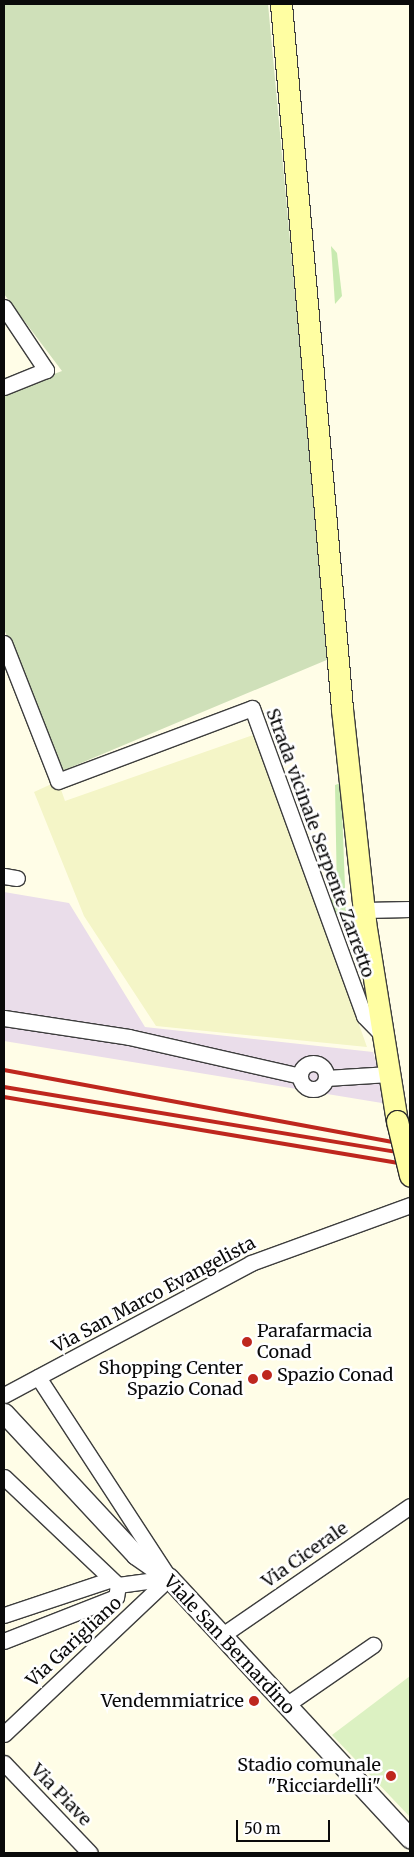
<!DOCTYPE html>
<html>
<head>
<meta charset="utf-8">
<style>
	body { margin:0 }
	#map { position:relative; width:414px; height:1857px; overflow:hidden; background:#fffde7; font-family:Merriweather,serif }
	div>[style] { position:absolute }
	.industrial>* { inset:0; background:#eaddea }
	.farmland>* { inset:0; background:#f4f5c7 }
	.green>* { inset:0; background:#c8eab0 }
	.cemetery>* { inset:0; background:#cfe0b9 }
	.pitch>* { inset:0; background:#dcf1c2 }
	.roads { filter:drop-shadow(1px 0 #3d3d3d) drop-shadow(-1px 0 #3d3d3d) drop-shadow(0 1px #3d3d3d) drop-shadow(0 -1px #3d3d3d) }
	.minor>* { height:15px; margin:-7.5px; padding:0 7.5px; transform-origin:7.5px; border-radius:7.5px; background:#fff }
	.minor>.ring { margin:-7.5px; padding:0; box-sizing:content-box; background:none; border:15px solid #fff; border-radius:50% }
	.tertiary>* { height:19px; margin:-9.5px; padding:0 9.5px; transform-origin:9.5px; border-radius:9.5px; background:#fff }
	.secondary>* { height:21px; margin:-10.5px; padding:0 10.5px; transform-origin:10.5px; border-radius:10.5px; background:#fffea2 }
	.rail>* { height:4px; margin:-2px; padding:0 2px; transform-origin:2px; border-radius:2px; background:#be271e }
	.bridges { filter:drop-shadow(1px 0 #2c2c2c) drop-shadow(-1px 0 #2c2c2c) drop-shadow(0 1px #2c2c2c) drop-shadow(0 -1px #2c2c2c) }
	.secondary-bridge>* { height:21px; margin:-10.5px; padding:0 10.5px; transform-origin:10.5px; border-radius:10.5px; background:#fffea2 }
	.dots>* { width:14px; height:14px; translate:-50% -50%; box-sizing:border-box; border:2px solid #fff; border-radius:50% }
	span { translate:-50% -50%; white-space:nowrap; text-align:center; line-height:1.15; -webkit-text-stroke:5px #fff; paint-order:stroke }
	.street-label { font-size:18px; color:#0a0a0a }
	.poi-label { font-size:18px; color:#0a0a0a }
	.left { translate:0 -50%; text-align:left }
	.right { translate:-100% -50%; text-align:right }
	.frame { position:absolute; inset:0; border:5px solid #0a0a0a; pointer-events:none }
	.scale { position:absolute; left:236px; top:1820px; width:94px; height:22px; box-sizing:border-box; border:2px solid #0a0a0a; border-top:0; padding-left:6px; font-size:15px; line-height:18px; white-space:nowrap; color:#0a0a0a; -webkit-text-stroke:4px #fff; paint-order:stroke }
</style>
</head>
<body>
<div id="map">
	<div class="industrial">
		<div style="clip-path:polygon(4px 892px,69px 903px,145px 1027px,373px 1052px,388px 1104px,4px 1041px)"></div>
	</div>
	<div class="farmland">
		<div style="clip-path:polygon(256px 734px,367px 1047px,156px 1026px,84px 916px,34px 792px,58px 781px,65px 801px)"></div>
	</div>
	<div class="green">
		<div style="clip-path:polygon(331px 246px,337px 253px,342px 296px,335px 304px)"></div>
		<div style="clip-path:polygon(341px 783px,346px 913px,332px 916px,327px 900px,337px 895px,335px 785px)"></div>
	</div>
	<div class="cemetery">
		<div style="clip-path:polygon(4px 4px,268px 4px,329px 659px,62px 771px,4px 629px,4px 393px,62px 371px,4px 294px)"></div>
	</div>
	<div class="pitch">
		<div style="clip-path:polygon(410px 1676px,410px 1817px,332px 1735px)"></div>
	</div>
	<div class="roads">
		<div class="minor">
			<div style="left:4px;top:307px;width:76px;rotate:56.3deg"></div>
			<div style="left:46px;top:370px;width:45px;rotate:158deg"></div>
			<div style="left:4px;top:643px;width:148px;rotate:68.6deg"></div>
			<div style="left:58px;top:781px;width:207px;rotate:-20.6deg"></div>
			<div style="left:252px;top:708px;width:328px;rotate:70deg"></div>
			<div style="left:364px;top:1016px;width:28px;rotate:46deg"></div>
			<div style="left:4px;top:876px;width:13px;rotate:9deg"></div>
			<div style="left:364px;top:910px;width:46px;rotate:-1.2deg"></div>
			<div style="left:4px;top:1018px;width:126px;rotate:8.6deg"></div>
			<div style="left:129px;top:1037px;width:175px;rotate:12.8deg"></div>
			<div class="ring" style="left:300px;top:1063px;width:11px;height:11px"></div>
			<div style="left:326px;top:1078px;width:63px;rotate:-3.6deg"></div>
			<div style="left:38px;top:1377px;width:236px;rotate:56.9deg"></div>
			<div style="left:4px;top:1395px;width:280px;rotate:-28.1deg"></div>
			<div style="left:251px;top:1263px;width:169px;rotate:-20deg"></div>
			<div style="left:4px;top:1477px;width:157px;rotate:43.5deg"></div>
			<div style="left:118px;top:1585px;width:12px;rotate:99deg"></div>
			<div style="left:116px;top:1597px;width:120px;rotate:158.6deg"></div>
			<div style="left:118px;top:1585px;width:51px;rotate:-7.8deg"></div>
			<div style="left:4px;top:1615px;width:111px;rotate:-18.4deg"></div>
			<div style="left:221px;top:1636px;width:229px;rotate:-34.5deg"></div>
			<div style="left:286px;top:1705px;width:106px;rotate:-34.6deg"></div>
			<div style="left:4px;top:1734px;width:227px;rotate:-43.4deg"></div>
			<div style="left:4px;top:1763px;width:124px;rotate:46.3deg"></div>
		</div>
		<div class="tertiary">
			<div style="left:4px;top:1413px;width:194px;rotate:47.1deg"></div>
			<div style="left:136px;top:1555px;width:40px;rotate:34.9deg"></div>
			<div style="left:169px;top:1578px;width:355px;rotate:47.2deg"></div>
		</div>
		<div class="secondary">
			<div style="left:281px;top:4px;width:708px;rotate:85.05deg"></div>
			<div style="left:342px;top:709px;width:214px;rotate:83.8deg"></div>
			<div style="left:365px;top:922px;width:202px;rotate:80.9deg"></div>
		</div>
	</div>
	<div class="rail">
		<div style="left:4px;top:1070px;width:413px;rotate:10.5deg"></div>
		<div style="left:4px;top:1087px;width:411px;rotate:9.4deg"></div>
		<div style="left:4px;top:1097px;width:412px;rotate:9.5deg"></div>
	</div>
	<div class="bridges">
		<div class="secondary-bridge">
			<div style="left:397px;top:1121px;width:56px;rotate:76.5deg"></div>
		</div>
	</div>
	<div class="dots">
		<div style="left:247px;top:1342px;background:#be271e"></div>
		<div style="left:267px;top:1375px;background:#be271e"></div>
		<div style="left:253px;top:1379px;background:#be271e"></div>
		<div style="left:254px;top:1701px;background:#be271e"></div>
		<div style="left:391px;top:1776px;background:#be271e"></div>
	</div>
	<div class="street-label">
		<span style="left:320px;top:843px;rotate:70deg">Strada vicinale Serpente Zarretto</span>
		<span style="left:154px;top:1295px;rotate:-28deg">Via San Marco Evangelista</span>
		<span style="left:305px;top:1555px;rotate:-35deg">Via Cicerale</span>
		<span style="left:74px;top:1642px;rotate:-43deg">Via Garigliano</span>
		<span style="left:229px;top:1645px;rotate:47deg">Viale San Bernardino</span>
		<span style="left:61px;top:1795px;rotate:46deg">Via Piave</span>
	</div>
	<div class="poi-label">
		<span class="left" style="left:257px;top:1342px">Parafarmacia<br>Conad</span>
		<span class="right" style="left:243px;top:1379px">Shopping Center<br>Spazio Conad</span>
		<span class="left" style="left:277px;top:1375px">Spazio Conad</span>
		<span class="right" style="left:244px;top:1701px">Vendemmiatrice</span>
		<span class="right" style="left:381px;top:1776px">Stadio comunale<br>"Ricciardelli"</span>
	</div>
	<div class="frame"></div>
	<div class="scale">50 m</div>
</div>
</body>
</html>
